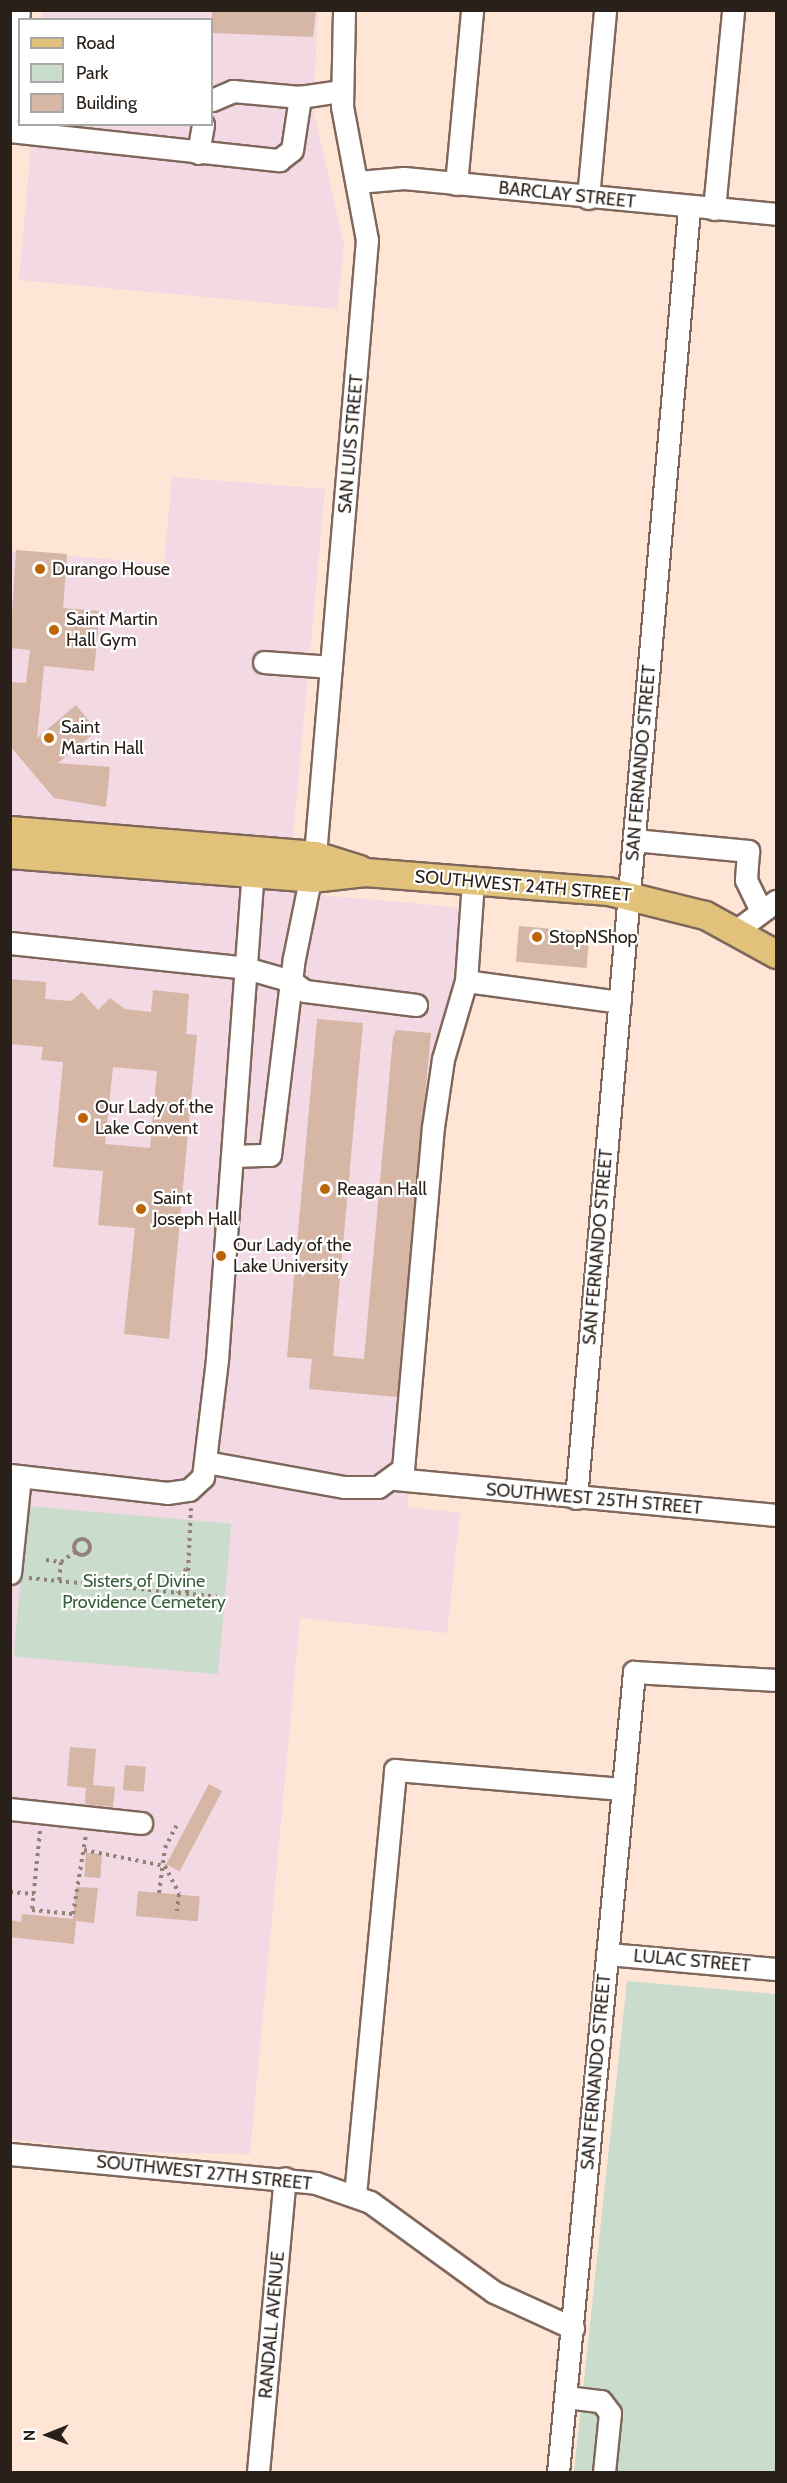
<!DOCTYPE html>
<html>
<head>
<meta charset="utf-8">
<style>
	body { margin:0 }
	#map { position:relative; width:787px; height:2483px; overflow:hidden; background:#ffe5d6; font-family:Cabin,sans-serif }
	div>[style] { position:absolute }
	.education>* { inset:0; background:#f2d9e3 }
	.green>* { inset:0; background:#cadccb; transform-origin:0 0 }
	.building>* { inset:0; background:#d6b6a5; transform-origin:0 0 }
	.path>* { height:4px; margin-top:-2px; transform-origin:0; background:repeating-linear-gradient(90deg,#928176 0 3px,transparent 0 7.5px) }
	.path>.ring { margin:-2px; padding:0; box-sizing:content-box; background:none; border:4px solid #928176; border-radius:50% }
	.roads { filter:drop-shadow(2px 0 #7f685b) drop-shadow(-2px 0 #7f685b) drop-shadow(0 2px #7f685b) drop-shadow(0 -2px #7f685b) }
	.minor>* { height:21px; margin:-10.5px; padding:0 10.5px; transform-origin:10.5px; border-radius:10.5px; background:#fff }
	.major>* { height:27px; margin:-13.5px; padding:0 13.5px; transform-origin:13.5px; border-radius:13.5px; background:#e2c27a }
	.dots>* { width:16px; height:16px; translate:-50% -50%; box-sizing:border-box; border:3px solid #fff; border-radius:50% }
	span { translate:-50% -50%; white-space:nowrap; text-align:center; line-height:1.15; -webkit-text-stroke:4.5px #fff; paint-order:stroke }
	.street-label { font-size:18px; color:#29201a }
	.poi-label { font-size:18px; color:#29201a }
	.left { translate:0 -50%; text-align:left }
	.park-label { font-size:18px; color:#38603c }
	.frame { position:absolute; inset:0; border:12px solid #29201a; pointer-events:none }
	.legend { position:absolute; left:18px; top:18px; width:195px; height:108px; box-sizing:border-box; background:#fff; border:2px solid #a9a6a3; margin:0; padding:8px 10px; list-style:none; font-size:18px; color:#29201a }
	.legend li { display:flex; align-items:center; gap:12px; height:30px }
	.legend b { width:30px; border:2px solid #a9a6a3 }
	.north { position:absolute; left:18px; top:2405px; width:60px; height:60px; -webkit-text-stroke:4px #fff; paint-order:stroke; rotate:269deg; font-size:16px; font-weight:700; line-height:24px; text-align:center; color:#29201a }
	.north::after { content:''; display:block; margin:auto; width:21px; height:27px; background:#29201a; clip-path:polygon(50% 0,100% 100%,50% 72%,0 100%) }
</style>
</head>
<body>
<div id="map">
	<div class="education">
		<div style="clip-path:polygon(43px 11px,318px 11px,313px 108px,344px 245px,337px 309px,19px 280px,33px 125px,212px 124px,212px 20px,42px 19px)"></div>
		<div style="clip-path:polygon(172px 477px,325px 489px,288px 892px,464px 908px,407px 1507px,460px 1513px,447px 1633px,300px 1618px,250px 2154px,122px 2152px,11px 2139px,10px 551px,164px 564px)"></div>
	</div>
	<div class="green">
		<div style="left:27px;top:1506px;width:205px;height:151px;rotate:5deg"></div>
		<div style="clip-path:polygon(627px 1981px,776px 1994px,776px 2472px,574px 2472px)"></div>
	</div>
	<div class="building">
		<div style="clip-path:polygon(212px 10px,316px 10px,313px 37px,212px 33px)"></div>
		<div style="clip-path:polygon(16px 550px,67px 554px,63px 608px,100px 611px,94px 671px,44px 666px,37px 738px,76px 705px,97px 731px,58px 763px,110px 767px,106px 807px,54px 798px,10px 746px,10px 682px,26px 683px,30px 650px,10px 648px)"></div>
		<div style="left:519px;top:926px;width:71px;height:36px;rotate:5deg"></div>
		<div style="clip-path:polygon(evenodd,10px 979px,46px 982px,45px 999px,71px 1001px,82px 992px,98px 1010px,110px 998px,125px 1009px,151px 1012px,153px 990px,189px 994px,186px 1034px,197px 1035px,169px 1339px,124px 1334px,135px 1228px,98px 1225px,103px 1171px,53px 1167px,63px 1062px,41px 1060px,43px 1047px,10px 1044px,10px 979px,113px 1067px,157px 1071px,150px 1148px,105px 1144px,113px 1067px)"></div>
		<div style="clip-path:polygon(317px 1019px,363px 1023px,333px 1356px,364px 1359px,393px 1037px,396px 1030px,431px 1033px,397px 1397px,309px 1389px,312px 1359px,287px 1357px)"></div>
		<div style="clip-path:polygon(70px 1747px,96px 1749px,93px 1785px,115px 1787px,113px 1807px,85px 1804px,86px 1788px,67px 1786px)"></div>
		<div style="left:125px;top:1765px;width:21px;height:25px;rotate:5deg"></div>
		<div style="left:209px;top:1784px;width:15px;height:91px;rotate:28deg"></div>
		<div style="left:86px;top:1853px;width:16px;height:24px;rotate:4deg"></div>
		<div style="clip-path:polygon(76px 1887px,98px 1888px,94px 1923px,76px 1921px,74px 1944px,10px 1937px,10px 1920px,21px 1922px,22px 1914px,73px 1919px)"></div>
		<div style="left:138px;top:1891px;width:62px;height:25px;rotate:5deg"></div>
	</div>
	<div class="path">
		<div class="ring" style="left:74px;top:1539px;width:12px;height:12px"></div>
		<div style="left:46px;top:1560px;width:15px;rotate:8deg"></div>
		<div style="left:61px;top:1562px;width:19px;rotate:96deg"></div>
		<div style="left:61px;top:1562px;width:17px;rotate:-36deg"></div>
		<div style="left:29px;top:1578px;width:192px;rotate:5.7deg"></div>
		<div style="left:178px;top:1593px;width:26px;rotate:-72deg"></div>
		<div style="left:187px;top:1593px;width:85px;rotate:-87.3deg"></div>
		<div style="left:40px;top:1831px;width:79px;rotate:95.8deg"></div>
		<div style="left:32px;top:1910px;width:41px;rotate:5.6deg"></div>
		<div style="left:73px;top:1914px;width:80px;rotate:-80.7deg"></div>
		<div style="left:84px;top:1850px;width:83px;rotate:11.2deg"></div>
		<div style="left:165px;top:1866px;width:31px;rotate:63deg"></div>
		<div style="left:179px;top:1894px;width:17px;rotate:97deg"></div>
		<div style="left:10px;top:1892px;width:24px;rotate:5deg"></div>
		<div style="left:159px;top:1893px;width:45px;rotate:-82.4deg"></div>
		<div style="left:165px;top:1848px;width:25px;rotate:-63deg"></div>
	</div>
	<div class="roads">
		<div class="minor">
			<div style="left:212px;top:100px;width:23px;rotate:-23deg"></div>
			<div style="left:233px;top:91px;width:67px;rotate:5.1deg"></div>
			<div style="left:10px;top:113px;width:103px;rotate:-85deg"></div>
			<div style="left:10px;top:131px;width:271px;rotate:6.2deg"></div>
			<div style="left:279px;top:160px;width:16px;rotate:-38deg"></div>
			<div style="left:292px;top:150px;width:54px;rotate:-81.4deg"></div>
			<div style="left:300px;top:97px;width:40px;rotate:-8.5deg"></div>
			<div style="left:198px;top:153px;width:29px;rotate:-80deg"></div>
			<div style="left:358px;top:182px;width:46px;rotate:-5deg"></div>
			<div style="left:404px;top:178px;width:374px;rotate:5.5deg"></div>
			<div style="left:456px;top:184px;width:175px;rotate:-84.7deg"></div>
			<div style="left:588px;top:198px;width:189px;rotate:-84.8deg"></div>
			<div style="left:714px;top:209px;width:200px;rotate:-84.5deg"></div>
			<div style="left:264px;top:662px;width:67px;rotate:4.3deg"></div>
			<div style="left:634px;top:840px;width:115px;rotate:5.5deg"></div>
			<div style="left:748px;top:851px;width:29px;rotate:94deg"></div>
			<div style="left:746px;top:880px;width:34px;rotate:64deg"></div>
			<div style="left:473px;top:881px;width:100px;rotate:94deg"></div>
			<div style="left:466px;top:981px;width:155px;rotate:7.8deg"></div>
			<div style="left:737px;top:930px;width:49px;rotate:-36.6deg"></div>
			<div style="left:10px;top:943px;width:237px;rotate:6deg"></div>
			<div style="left:246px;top:968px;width:47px;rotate:16.1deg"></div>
			<div style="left:291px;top:981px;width:17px;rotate:36deg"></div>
			<div style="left:305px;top:991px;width:112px;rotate:7.2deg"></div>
			<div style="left:232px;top:1156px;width:38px;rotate:-2deg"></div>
			<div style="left:270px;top:1155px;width:198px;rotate:-83.1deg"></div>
			<div style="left:294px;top:958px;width:105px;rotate:-78.5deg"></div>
			<div style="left:315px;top:855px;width:617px;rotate:-85.17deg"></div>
			<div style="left:367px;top:240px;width:135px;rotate:-100.6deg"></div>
			<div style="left:342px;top:107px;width:97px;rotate:-88.8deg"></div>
			<div style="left:206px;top:1462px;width:140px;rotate:10.3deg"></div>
			<div style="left:344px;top:1487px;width:34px"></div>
			<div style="left:378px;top:1487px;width:31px;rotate:-36deg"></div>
			<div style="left:403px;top:1469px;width:343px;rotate:-85deg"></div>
			<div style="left:433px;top:1127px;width:69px;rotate:-81.6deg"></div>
			<div style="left:443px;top:1059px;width:81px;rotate:-73.6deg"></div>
			<div style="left:10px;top:1475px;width:158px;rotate:6.5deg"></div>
			<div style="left:167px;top:1493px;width:22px;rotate:-8deg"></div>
			<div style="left:189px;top:1490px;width:19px;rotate:-43deg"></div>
			<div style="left:203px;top:1477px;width:119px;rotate:-83.2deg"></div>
			<div style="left:217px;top:1359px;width:487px;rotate:-85.8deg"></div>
			<div style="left:395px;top:1479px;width:383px;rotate:5.4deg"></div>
			<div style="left:576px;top:1498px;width:1295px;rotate:-84.99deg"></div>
			<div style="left:10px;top:1573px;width:97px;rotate:-84.1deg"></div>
			<div style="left:10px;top:1809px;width:132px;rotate:6.1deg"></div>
			<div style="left:607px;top:1954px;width:170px;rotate:5.1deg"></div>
			<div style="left:10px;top:2154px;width:307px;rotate:5.4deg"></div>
			<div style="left:316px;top:2183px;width:57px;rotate:19.4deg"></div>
			<div style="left:370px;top:2202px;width:153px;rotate:36deg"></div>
			<div style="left:494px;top:2292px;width:87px;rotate:24.5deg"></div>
			<div style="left:355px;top:2195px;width:427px;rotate:-84.6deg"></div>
			<div style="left:395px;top:1770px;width:229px;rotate:4.8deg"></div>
			<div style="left:566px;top:2397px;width:35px;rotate:7deg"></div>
			<div style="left:601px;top:2401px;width:15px;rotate:53deg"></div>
			<div style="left:610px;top:2413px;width:59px;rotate:95.8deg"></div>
			<div style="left:258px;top:2472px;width:295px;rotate:-84.8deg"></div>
			<div style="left:558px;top:2472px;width:804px;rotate:-84.57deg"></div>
			<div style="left:634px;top:1672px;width:142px;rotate:3.2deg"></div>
		</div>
		<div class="major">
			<div style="left:10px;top:830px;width:306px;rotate:4.7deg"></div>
			<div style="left:315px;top:855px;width:46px;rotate:17.7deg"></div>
			<div style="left:10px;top:854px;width:303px;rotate:4.5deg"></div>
			<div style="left:312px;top:878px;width:53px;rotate:-6.5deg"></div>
			<div style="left:365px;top:872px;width:244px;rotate:4.5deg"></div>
			<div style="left:608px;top:891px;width:100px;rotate:13.9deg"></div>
			<div style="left:705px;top:915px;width:81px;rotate:28.8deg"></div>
		</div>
	</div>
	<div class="dots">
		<div style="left:40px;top:569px;background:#bd6405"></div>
		<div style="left:54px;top:630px;background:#bd6405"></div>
		<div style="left:49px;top:738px;background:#bd6405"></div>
		<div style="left:537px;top:937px;background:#bd6405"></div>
		<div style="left:83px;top:1118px;background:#bd6405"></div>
		<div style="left:325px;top:1189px;background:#bd6405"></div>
		<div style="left:141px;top:1209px;background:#bd6405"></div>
		<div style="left:221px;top:1256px;background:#bd6405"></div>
	</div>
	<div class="street-label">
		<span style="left:567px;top:195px;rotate:6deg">BARCLAY STREET</span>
		<span style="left:351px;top:444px;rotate:-85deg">SAN LUIS STREET</span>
		<span style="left:641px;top:763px;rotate:-85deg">SAN FERNANDO STREET</span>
		<span style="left:523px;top:886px;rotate:5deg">SOUTHWEST 24TH STREET</span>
		<span style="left:598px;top:1247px;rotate:-85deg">SAN FERNANDO STREET</span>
		<span style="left:594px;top:1499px;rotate:5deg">SOUTHWEST 25TH STREET</span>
		<span style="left:692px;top:1961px;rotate:5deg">LULAC STREET</span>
		<span style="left:596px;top:2072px;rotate:-85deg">SAN FERNANDO STREET</span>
		<span style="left:204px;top:2173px;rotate:6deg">SOUTHWEST 27TH STREET</span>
		<span style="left:272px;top:2325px;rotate:-85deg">RANDALL AVENUE</span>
	</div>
	<div class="poi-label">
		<span class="left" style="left:52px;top:569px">Durango House</span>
		<span class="left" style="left:66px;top:630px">Saint Martin<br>Hall Gym</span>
		<span class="left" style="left:61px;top:738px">Saint<br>Martin Hall</span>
		<span class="left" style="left:549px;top:937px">StopNShop</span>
		<span class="left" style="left:95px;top:1118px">Our Lady of the<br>Lake Convent</span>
		<span class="left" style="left:337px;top:1189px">Reagan Hall</span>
		<span class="left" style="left:153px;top:1209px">Saint<br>Joseph Hall</span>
		<span class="left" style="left:233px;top:1256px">Our Lady of the<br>Lake University</span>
	</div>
	<div class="park-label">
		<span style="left:144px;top:1592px">Sisters of Divine<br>Providence Cemetery</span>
	</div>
	<div class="frame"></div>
	<ul class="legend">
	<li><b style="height:8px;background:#e2c27a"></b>Road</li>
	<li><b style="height:16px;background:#cadccb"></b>Park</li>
	<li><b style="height:16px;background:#d6b6a5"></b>Building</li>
	</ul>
	<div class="north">N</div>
</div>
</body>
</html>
